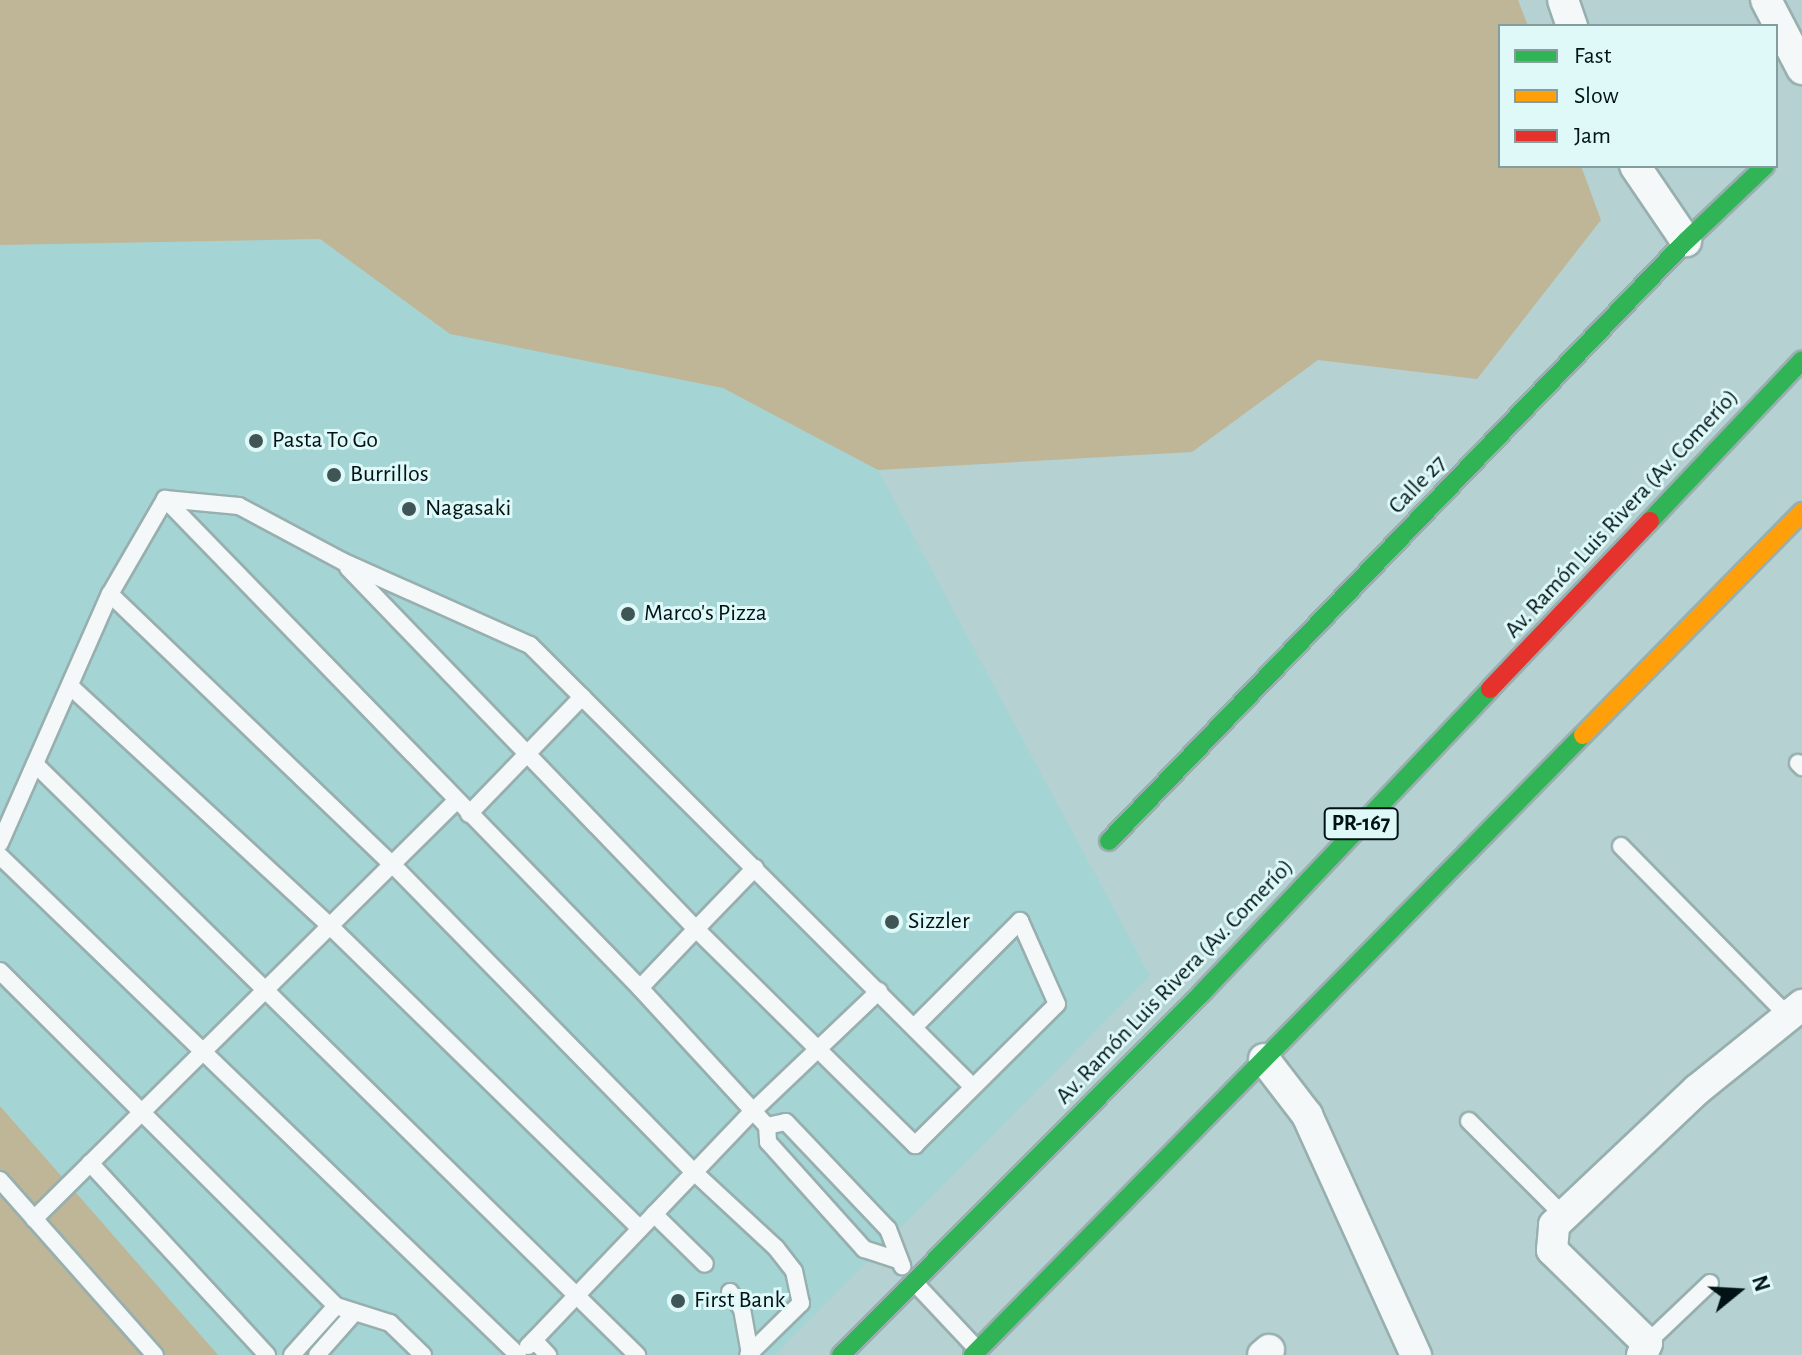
<!DOCTYPE html>
<html>
<head>
<meta charset="utf-8">
<style>
	body { margin:0 }
	#map { position:relative; width:1802px; height:1355px; overflow:hidden; background:#b5d1d2; font-family:"Alegreya Sans",sans-serif }
	div>[style] { position:absolute }
	.built>* { inset:0; background:#a5d4d5 }
	.green>* { inset:0; background:#beb696 }
	.roads { filter:drop-shadow(2px 0 #98afaf) drop-shadow(-2px 0 #98afaf) drop-shadow(0 2px #98afaf) drop-shadow(0 -2px #98afaf) }
	.lane>* { height:16px; margin:-8px; padding:0 8px; transform-origin:8px; border-radius:8px; background:#f4f8f8 }
	.street>* { height:30px; margin:-15px; padding:0 15px; transform-origin:15px; border-radius:15px; background:#f4f8f8 }
	.fast>* { height:18px; margin:-9px; padding:0 9px; transform-origin:9px; border-radius:9px; background:#30b455 }
	.slow>* { height:18px; margin:-9px; padding:0 9px; transform-origin:9px; border-radius:9px; background:#ff9f0a }
	.jam>* { height:18px; margin:-9px; padding:0 9px; transform-origin:9px; border-radius:9px; background:#e5322d }
	.dots>* { width:22px; height:22px; translate:-50% -50%; box-sizing:border-box; border:4px solid #dff9f9; border-radius:50% }
	span { translate:-50% -50%; white-space:nowrap; text-align:center; line-height:1.15; -webkit-text-stroke:6px #dff9f9; paint-order:stroke }
	.shield-label span { padding:2px 6px; background:#dff9f9; border:2px solid; border-radius:6px; -webkit-text-stroke-width:0 }
	.shield-label { font-size:22px; color:#011314; font-weight:700 }
	.poi-label { font-size:24px; color:#011314 }
	.left { translate:0 -50%; text-align:left }
	.street-label { font-size:24px; color:#011314 }
	.legend { position:absolute; left:1498px; top:24px; width:280px; height:144px; box-sizing:border-box; background:#dff9f9; border:2px solid #869d9d; margin:0; padding:10px 14px; list-style:none; font-size:24px; color:#011314 }
	.legend li { display:flex; align-items:center; gap:16px; height:40px }
	.legend b { width:40px; border:2px solid #869d9d }
	.north { position:absolute; left:1698px; top:1251px; width:80px; height:80px; -webkit-text-stroke:6px #dff9f9; paint-order:stroke; rotate:72deg; font-size:22px; font-weight:700; line-height:32px; text-align:center; color:#011314 }
	.north::after { content:''; display:block; margin:auto; width:28px; height:36px; background:#011314; clip-path:polygon(50% 0,100% 100%,50% 72%,0 100%) }
</style>
</head>
<body>
<div id="map">
	<div class="built">
		<div style="clip-path:polygon(320px 239px,450px 334px,723px 388px,878px 470px,1150px 976px,775px 1355px,218px 1355px,0 1106px,0 245px)"></div>
	</div>
	<div class="green">
		<div style="clip-path:polygon(0 0,1518px 0,1528px 26px,1500px 26px,1500px 166px,1581px 166px,1601px 220px,1477px 379px,1318px 360px,1192px 452px,878px 470px,723px 388px,450px 334px,320px 239px,0 245px)"></div>
		<div style="clip-path:polygon(0 1106px,218px 1355px,0 1355px)"></div>
	</div>
	<div class="roads">
		<div class="lane">
			<div style="left:165px;top:499px;width:682px;rotate:45.83deg"></div>
			<div style="left:640px;top:988px;width:188px;rotate:47.4deg"></div>
			<div style="left:767px;top:1126px;width:16px;rotate:86deg"></div>
			<div style="left:768px;top:1142px;width:144px;rotate:48.1deg"></div>
			<div style="left:864px;top:1249px;width:36px;rotate:18deg"></div>
			<div style="left:165px;top:499px;width:74px;rotate:5.4deg"></div>
			<div style="left:239px;top:506px;width:117px;rotate:28.1deg"></div>
			<div style="left:342px;top:561px;width:206px;rotate:24.1deg"></div>
			<div style="left:530px;top:645px;width:624px;rotate:44.94deg"></div>
			<div style="left:348px;top:568px;width:501px;rotate:46.05deg"></div>
			<div style="left:696px;top:929px;width:85px;rotate:-46deg"></div>
			<div style="left:110px;top:594px;width:390px;rotate:43.8deg"></div>
			<div style="left:392px;top:864px;width:431px;rotate:45.6deg"></div>
			<div style="left:694px;top:1172px;width:112px;rotate:42.8deg"></div>
			<div style="left:776px;top:1248px;width:29px;rotate:52deg"></div>
			<div style="left:794px;top:1271px;width:33px;rotate:78deg"></div>
			<div style="left:801px;top:1303px;width:74px;rotate:135.5deg"></div>
			<div style="left:70px;top:686px;width:354px;rotate:42.7deg"></div>
			<div style="left:330px;top:926px;width:433px;rotate:44.3deg"></div>
			<div style="left:1798px;top:763px;width:6px;rotate:45deg"></div>
			<div style="left:35px;top:764px;width:844px;rotate:44.47deg"></div>
			<div style="left:469px;top:814px;width:163px;rotate:-46deg"></div>
			<div style="left:0;top:843px;width:272px;rotate:-66.2deg"></div>
			<div style="left:110px;top:594px;width:110px;rotate:-59.9deg"></div>
			<div style="left:1621px;top:846px;width:241px;rotate:45.5deg"></div>
			<div style="left:0;top:856px;width:719px;rotate:43.93deg"></div>
			<div style="left:0;top:971px;width:474px;rotate:44.9deg"></div>
			<div style="left:336px;top:1306px;width:57px;rotate:17.5deg"></div>
			<div style="left:390px;top:1323px;width:46px;rotate:44.1deg"></div>
			<div style="left:640px;top:988px;width:81px;rotate:-46.5deg"></div>
			<div style="left:696px;top:929px;width:308px;rotate:44.6deg"></div>
			<div style="left:915px;top:1145px;width:200px;rotate:-44.8deg"></div>
			<div style="left:1057px;top:1004px;width:91px;rotate:-114deg"></div>
			<div style="left:1020px;top:921px;width:150px;rotate:135deg"></div>
			<div style="left:1469px;top:1121px;width:134px;rotate:45deg"></div>
			<div style="left:767px;top:1126px;width:19px;rotate:-12deg"></div>
			<div style="left:786px;top:1122px;width:148px;rotate:46.4deg"></div>
			<div style="left:888px;top:1229px;width:40px;rotate:69deg"></div>
			<div style="left:90px;top:1163px;width:261px;rotate:47.3deg"></div>
			<div style="left:0;top:1180px;width:234px;rotate:48.5deg"></div>
			<div style="left:654px;top:1214px;width:71px;rotate:44.4deg"></div>
			<div style="left:34px;top:1219px;width:594px;rotate:-44.73deg"></div>
			<div style="left:916px;top:1284px;width:89px;rotate:46.8deg"></div>
			<div style="left:730px;top:1292px;width:21px;rotate:55deg"></div>
			<div style="left:742px;top:1309px;width:46px;rotate:79.9deg"></div>
			<div style="left:534px;top:1340px;width:317px;rotate:-46.3deg"></div>
			<div style="left:753px;top:1111px;width:174px;rotate:-43.6deg"></div>
			<div style="left:1647px;top:1343px;width:87px;rotate:-43.6deg"></div>
			<div style="left:528px;top:1346px;width:8px;rotate:-45deg"></div>
			<div style="left:534px;top:1340px;width:21px;rotate:47deg"></div>
			<div style="left:292px;top:1355px;width:66px;rotate:-48.1deg"></div>
			<div style="left:317px;top:1355px;width:57px;rotate:-48.5deg"></div>
		</div>
		<div class="street">
			<div style="left:1563px;top:0;width:28px;rotate:71deg"></div>
			<div style="left:1766px;top:0;width:78px;rotate:62.4deg"></div>
			<div style="left:1635px;top:166px;width:91px;rotate:55.8deg"></div>
			<div style="left:1264px;top:1059px;width:71px;rotate:52.5deg"></div>
			<div style="left:1307px;top:1115px;width:264px;rotate:65.6deg"></div>
			<div style="left:1263px;top:1355px;width:8px;rotate:-40deg"></div>
			<div style="left:1642px;top:1355px;width:13px;rotate:-67deg"></div>
			<div style="left:1647px;top:1343px;width:133px;rotate:-135.6deg"></div>
			<div style="left:1552px;top:1250px;width:25px;rotate:-85deg"></div>
			<div style="left:1554px;top:1225px;width:198px;rotate:-43.4deg"></div>
			<div style="left:1698px;top:1089px;width:134px;rotate:-38.9deg"></div>
		</div>
		<div class="fast">
			<div style="left:1650px;top:521px;width:221px;rotate:-46.6deg"></div>
			<div style="left:1109px;top:841px;width:832px;rotate:-46.12deg"></div>
			<div style="left:1686px;top:241px;width:109px;rotate:-43.5deg"></div>
			<div style="left:841px;top:1355px;width:508px;rotate:-45.08deg"></div>
			<div style="left:1200px;top:995px;width:422px;rotate:-46.5deg"></div>
			<div style="left:973px;top:1355px;width:870px;rotate:-45.47deg"></div>
		</div>
		<div class="slow">
			<div style="left:1583px;top:735px;width:313px;rotate:-45.5deg"></div>
		</div>
		<div class="jam">
			<div style="left:1490px;top:689px;width:232px;rotate:-46.4deg"></div>
		</div>
	</div>
	<div class="dots">
		<div style="left:256px;top:441px;background:#405656"></div>
		<div style="left:334px;top:475px;background:#405656"></div>
		<div style="left:409px;top:509px;background:#405656"></div>
		<div style="left:628px;top:614px;background:#405656"></div>
		<div style="left:892px;top:922px;background:#405656"></div>
		<div style="left:678px;top:1301px;background:#405656"></div>
	</div>
	<div class="shield-label">
		<span style="left:1361px;top:824px">PR-167</span>
	</div>
	<div class="poi-label">
		<span class="left" style="left:272px;top:441px">Pasta To Go</span>
		<span class="left" style="left:350px;top:475px">Burrillos</span>
		<span class="left" style="left:425px;top:509px">Nagasaki</span>
		<span class="left" style="left:644px;top:614px">Marco's Pizza</span>
		<span class="left" style="left:908px;top:922px">Sizzler</span>
		<span class="left" style="left:694px;top:1301px">First Bank</span>
	</div>
	<div class="street-label">
		<span style="left:1418px;top:485px;rotate:-46deg">Calle 27</span>
		<span style="left:1622px;top:514px;rotate:-47deg">Av. Ramón Luis Rivera (Av. Comerío)</span>
		<span style="left:1175px;top:982px;rotate:-46deg">Av. Ramón Luis Rivera (Av. Comerío)</span>
	</div>
	<ul class="legend">
	<li><b style="height:10px;background:#30b455"></b>Fast</li>
	<li><b style="height:10px;background:#ff9f0a"></b>Slow</li>
	<li><b style="height:10px;background:#e5322d"></b>Jam</li>
	</ul>
	<div class="north">N</div>
</div>
</body>
</html>
